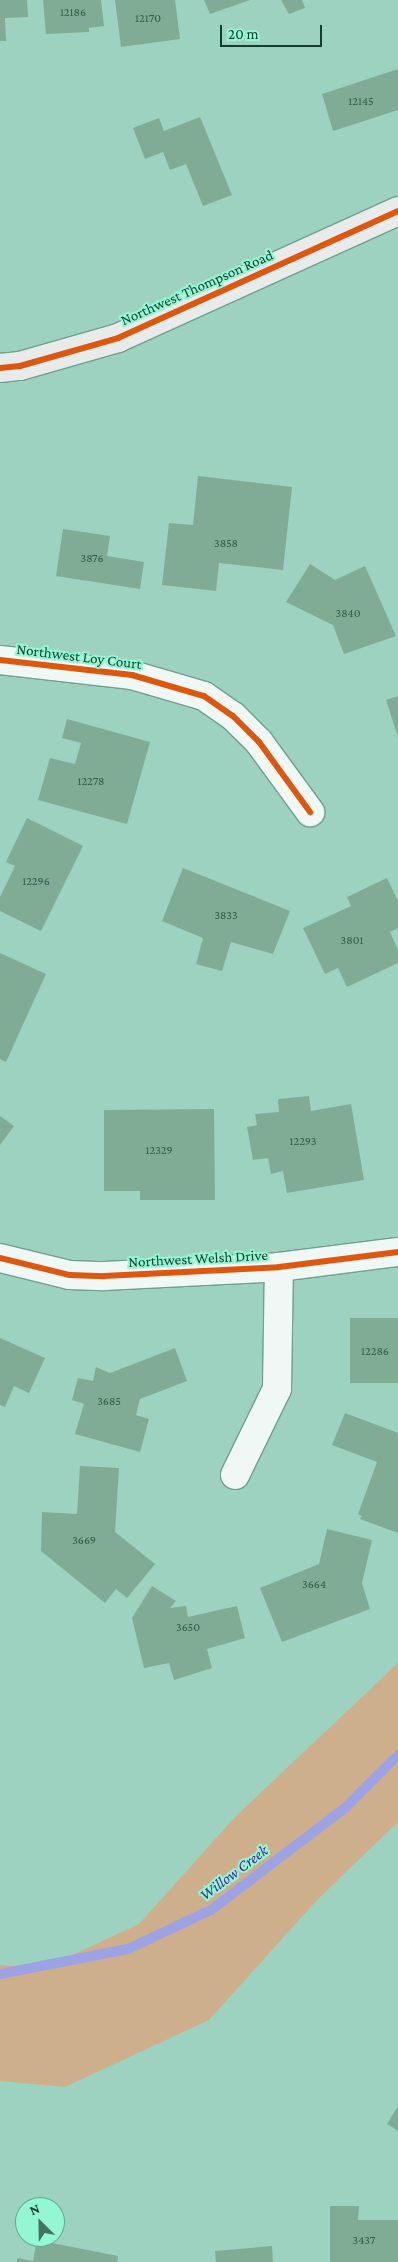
<!DOCTYPE html>
<html>
<head>
<meta charset="utf-8">
<style>
	body { margin:0 }
	#map { position:relative; width:398px; height:2262px; overflow:hidden; background:#9cd2bf; font-family:"Crimson Pro",serif }
	div>[style] { position:absolute }
	.green>* { inset:0; background:#cdb08b }
	.stream>* { height:10px; margin:-5px; padding:0 5px; transform-origin:5px; border-radius:5px; background:#9ca2e2 }
	.building>* { inset:0; background:#80ac95; transform-origin:0 0 }
	.roads { filter:drop-shadow(1px 0 #719e8f) drop-shadow(-1px 0 #719e8f) drop-shadow(0 1px #719e8f) drop-shadow(0 -1px #719e8f) }
	.street>* { height:28px; margin:-14px; padding:0 14px; transform-origin:14px; border-radius:14px; background:#f0f8f5 }
	.secondary>* { height:28px; margin:-14px; padding:0 14px; transform-origin:14px; border-radius:14px; background:#e7ecea }
	.cycleway>* { height:6px; margin:-3px; padding:0 3px; transform-origin:3px; border-radius:3px; background:#dd580e }
	span { translate:-50% -50%; white-space:nowrap; text-align:center; line-height:1.15; -webkit-text-stroke:4px #93f7d3; paint-order:stroke }
	.number-label { font-size:12px; color:#2e5a49 }
	.number-label span { -webkit-text-stroke-width:0 }
	.street-label { font-size:15px; color:#123e30 }
	.water-label { font-size:16px; color:#462497; font-style:italic }
	.north { position:absolute; left:15px; top:2197px; width:50px; height:50px; box-sizing:border-box; background:#93f7d3; border:1px solid #5fad92; border-radius:50%; rotate:337deg; font-size:14px; font-weight:700; line-height:20px; text-align:center; color:#123e30 }
	.north::after { content:''; display:block; margin:auto; width:18px; height:22px; background:#427262; clip-path:polygon(50% 0,100% 100%,50% 72%,0 100%) }
	.scale { position:absolute; left:220px; top:25px; width:102px; height:22px; box-sizing:border-box; border:2px solid #123e30; border-top:0; padding-left:6px; font-size:15px; line-height:18px; white-space:nowrap; color:#123e30; -webkit-text-stroke:4px #93f7d3; paint-order:stroke }
</style>
</head>
<body>
<div id="map">
	<div class="green">
		<div style="clip-path:polygon(398px 1663px,398px 1822px,318px 1899px,209px 2020px,65px 2087px,0 2081px,0 1965px,44px 1968px,139px 1924px,235px 1817px)"></div>
	</div>
	<div class="stream">
		<div style="left:0;top:1974px;width:130px;rotate:-11.1deg"></div>
		<div style="left:128px;top:1949px;width:92px;rotate:-25.2deg"></div>
		<div style="left:211px;top:1910px;width:170px;rotate:-37.3deg"></div>
		<div style="left:346px;top:1807px;width:74px;rotate:-45deg"></div>
	</div>
	<div class="building">
		<div style="clip-path:polygon(0 0,27px 0,28px 17px,5px 18px,6px 41px,0 41px)"></div>
		<div style="clip-path:polygon(43px 0,101px 0,104px 26px,89px 28px,89px 32px,46px 34px)"></div>
		<div style="clip-path:polygon(115px 0,175px 0,180px 39px,121px 47px)"></div>
		<div style="clip-path:polygon(204px 0,250px 0,210px 14px)"></div>
		<div style="clip-path:polygon(281px 0,302px 0,305px 8px,289px 14px)"></div>
		<div style="clip-path:polygon(398px 69px,398px 110px,333px 131px,322px 94px)"></div>
		<div style="clip-path:polygon(200px 117px,232px 195px,203px 206px,186px 164px,170px 170px,163px 152px,145px 159px,133px 128px,159px 118px,164px 131px)"></div>
		<div style="clip-path:polygon(198px 476px,292px 487px,283px 570px,219px 563px,216px 591px,162px 585px,169px 523px,193px 525px)"></div>
		<div style="clip-path:polygon(63px 529px,110px 536px,107px 556px,144px 562px,140px 589px,56px 576px)"></div>
		<div style="clip-path:polygon(310px 564px,335px 580px,365px 566px,396px 636px,344px 654px,333px 625px,286px 602px)"></div>
		<div style="clip-path:polygon(398px 696px,398px 737px,386px 700px)"></div>
		<div style="clip-path:polygon(67px 719px,150px 742px,127px 824px,38px 800px,50px 758px,75px 764px,81px 743px,62px 738px)"></div>
		<div style="clip-path:polygon(27px 818px,83px 846px,41px 931px,0 911px,0 897px,15px 866px,6px 862px)"></div>
		<div style="clip-path:polygon(183px 868px,290px 911px,273px 954px,231px 942px,222px 971px,196px 964px,203px 938px,162px 921px)"></div>
		<div style="clip-path:polygon(387px 878px,398px 901px,398px 928px,390px 932px,398px 950px,398px 963px,347px 987px,338px 968px,325px 974px,303px 928px,351px 906px,347px 897px)"></div>
		<div style="clip-path:polygon(0 953px,46px 974px,6px 1062px,0 1059px)"></div>
		<div style="clip-path:polygon(309px 1096px,311px 1111px,351px 1104px,364px 1180px,287px 1193px,283px 1171px,271px 1174px,268px 1158px,253px 1160px,247px 1127px,257px 1125px,255px 1114px,279px 1112px,278px 1099px)"></div>
		<div style="clip-path:polygon(214px 1109px,215px 1200px,140px 1200px,140px 1191px,104px 1191px,104px 1110px)"></div>
		<div style="clip-path:polygon(0 1116px,14px 1126px,0 1145px)"></div>
		<div style="left:398px;top:1318px;width:65px;height:48px;rotate:90deg"></div>
		<div style="clip-path:polygon(0 1338px,45px 1358px,29px 1393px,14px 1386px,5px 1407px,0 1405px)"></div>
		<div style="clip-path:polygon(175px 1348px,187px 1381px,140px 1399px,136px 1415px,149px 1419px,140px 1452px,75px 1434px,84px 1404px,72px 1400px,78px 1378px,93px 1381px,96px 1367px,110px 1373px)"></div>
		<div style="clip-path:polygon(345px 1413px,398px 1433px,398px 1533px,360px 1519px,362px 1516px,358px 1514px,377px 1462px,332px 1445px)"></div>
		<div style="clip-path:polygon(80px 1466px,119px 1468px,115px 1532px,155px 1564px,127px 1598px,116px 1589px,105px 1603px,41px 1551px,42px 1512px,77px 1514px)"></div>
		<div style="clip-path:polygon(327px 1529px,372px 1540px,362px 1583px,370px 1609px,282px 1642px,260px 1588px,319px 1564px)"></div>
		<div style="clip-path:polygon(152px 1586px,176px 1601px,170px 1608px,186px 1606px,188px 1617px,237px 1606px,245px 1638px,207px 1649px,212px 1668px,174px 1680px,169px 1663px,144px 1668px,132px 1618px)"></div>
		<div style="clip-path:polygon(398px 2106px,398px 2131px,387px 2124px)"></div>
		<div style="clip-path:polygon(330px 2206px,359px 2206px,358px 2220px,398px 2220px,398px 2262px,330px 2262px)"></div>
		<div style="clip-path:polygon(37px 2240px,118px 2256px,117px 2262px,17px 2262px,17px 2258px,33px 2261px)"></div>
		<div style="clip-path:polygon(272px 2246px,273px 2262px,216px 2262px,215px 2251px)"></div>
	</div>
	<div class="roads">
		<div class="street">
			<div style="left:0;top:660px;width:133px;rotate:6.5deg"></div>
			<div style="left:132px;top:675px;width:75px;rotate:16.3deg"></div>
			<div style="left:204px;top:696px;width:35px;rotate:35deg"></div>
			<div style="left:233px;top:716px;width:37px;rotate:45deg"></div>
			<div style="left:259px;top:742px;width:87px;rotate:53.9deg"></div>
			<div style="left:0;top:1258px;width:72px;rotate:13.7deg"></div>
			<div style="left:70px;top:1275px;width:34px;rotate:2deg"></div>
			<div style="left:104px;top:1276px;width:175px;rotate:-2.9deg"></div>
			<div style="left:279px;top:1267px;width:120px;rotate:-7.2deg"></div>
			<div style="left:235px;top:1475px;width:96px;rotate:-64deg"></div>
			<div style="left:277px;top:1389px;width:122px;rotate:-89.1deg"></div>
		</div>
		<div class="secondary">
			<div style="left:0;top:368px;width:20px;rotate:-6deg"></div>
			<div style="left:20px;top:366px;width:102px;rotate:-15.9deg"></div>
			<div style="left:118px;top:338px;width:307px;rotate:-24.4deg"></div>
		</div>
	</div>
	<div class="cycleway">
		<div style="left:0;top:368px;width:20px;rotate:-6deg"></div>
		<div style="left:20px;top:366px;width:102px;rotate:-15.9deg"></div>
		<div style="left:118px;top:338px;width:307px;rotate:-24.4deg"></div>
		<div style="left:0;top:660px;width:133px;rotate:6.5deg"></div>
		<div style="left:132px;top:675px;width:75px;rotate:16.3deg"></div>
		<div style="left:204px;top:696px;width:35px;rotate:35deg"></div>
		<div style="left:233px;top:716px;width:37px;rotate:45deg"></div>
		<div style="left:259px;top:742px;width:87px;rotate:53.9deg"></div>
		<div style="left:0;top:1258px;width:72px;rotate:13.7deg"></div>
		<div style="left:70px;top:1275px;width:34px;rotate:2deg"></div>
		<div style="left:104px;top:1276px;width:175px;rotate:-2.9deg"></div>
		<div style="left:279px;top:1267px;width:120px;rotate:-7.2deg"></div>
	</div>
	<div class="number-label">
		<span style="left:73px;top:13px">12186</span>
		<span style="left:148px;top:19px">12170</span>
		<span style="left:361px;top:102px">12145</span>
		<span style="left:226px;top:544px">3858</span>
		<span style="left:92px;top:559px">3876</span>
		<span style="left:348px;top:614px">3840</span>
		<span style="left:91px;top:782px">12278</span>
		<span style="left:36px;top:882px">12296</span>
		<span style="left:226px;top:916px">3833</span>
		<span style="left:352px;top:941px">3801</span>
		<span style="left:303px;top:1142px">12293</span>
		<span style="left:159px;top:1151px">12329</span>
		<span style="left:375px;top:1352px">12286</span>
		<span style="left:109px;top:1402px">3685</span>
		<span style="left:84px;top:1541px">3669</span>
		<span style="left:314px;top:1585px">3664</span>
		<span style="left:188px;top:1628px">3650</span>
		<span style="left:364px;top:2241px">3437</span>
	</div>
	<div class="street-label">
		<span style="left:197px;top:288px;rotate:-24deg">Northwest Thompson Road</span>
		<span style="left:79px;top:657px;rotate:7deg">Northwest Loy Court</span>
		<span style="left:198px;top:1259px;rotate:-3deg">Northwest Welsh Drive</span>
	</div>
	<div class="water-label">
		<span style="left:234px;top:1873px;rotate:-37deg">Willow Creek</span>
	</div>
	<div class="north">N</div>
	<div class="scale">20 m</div>
</div>
</body>
</html>
